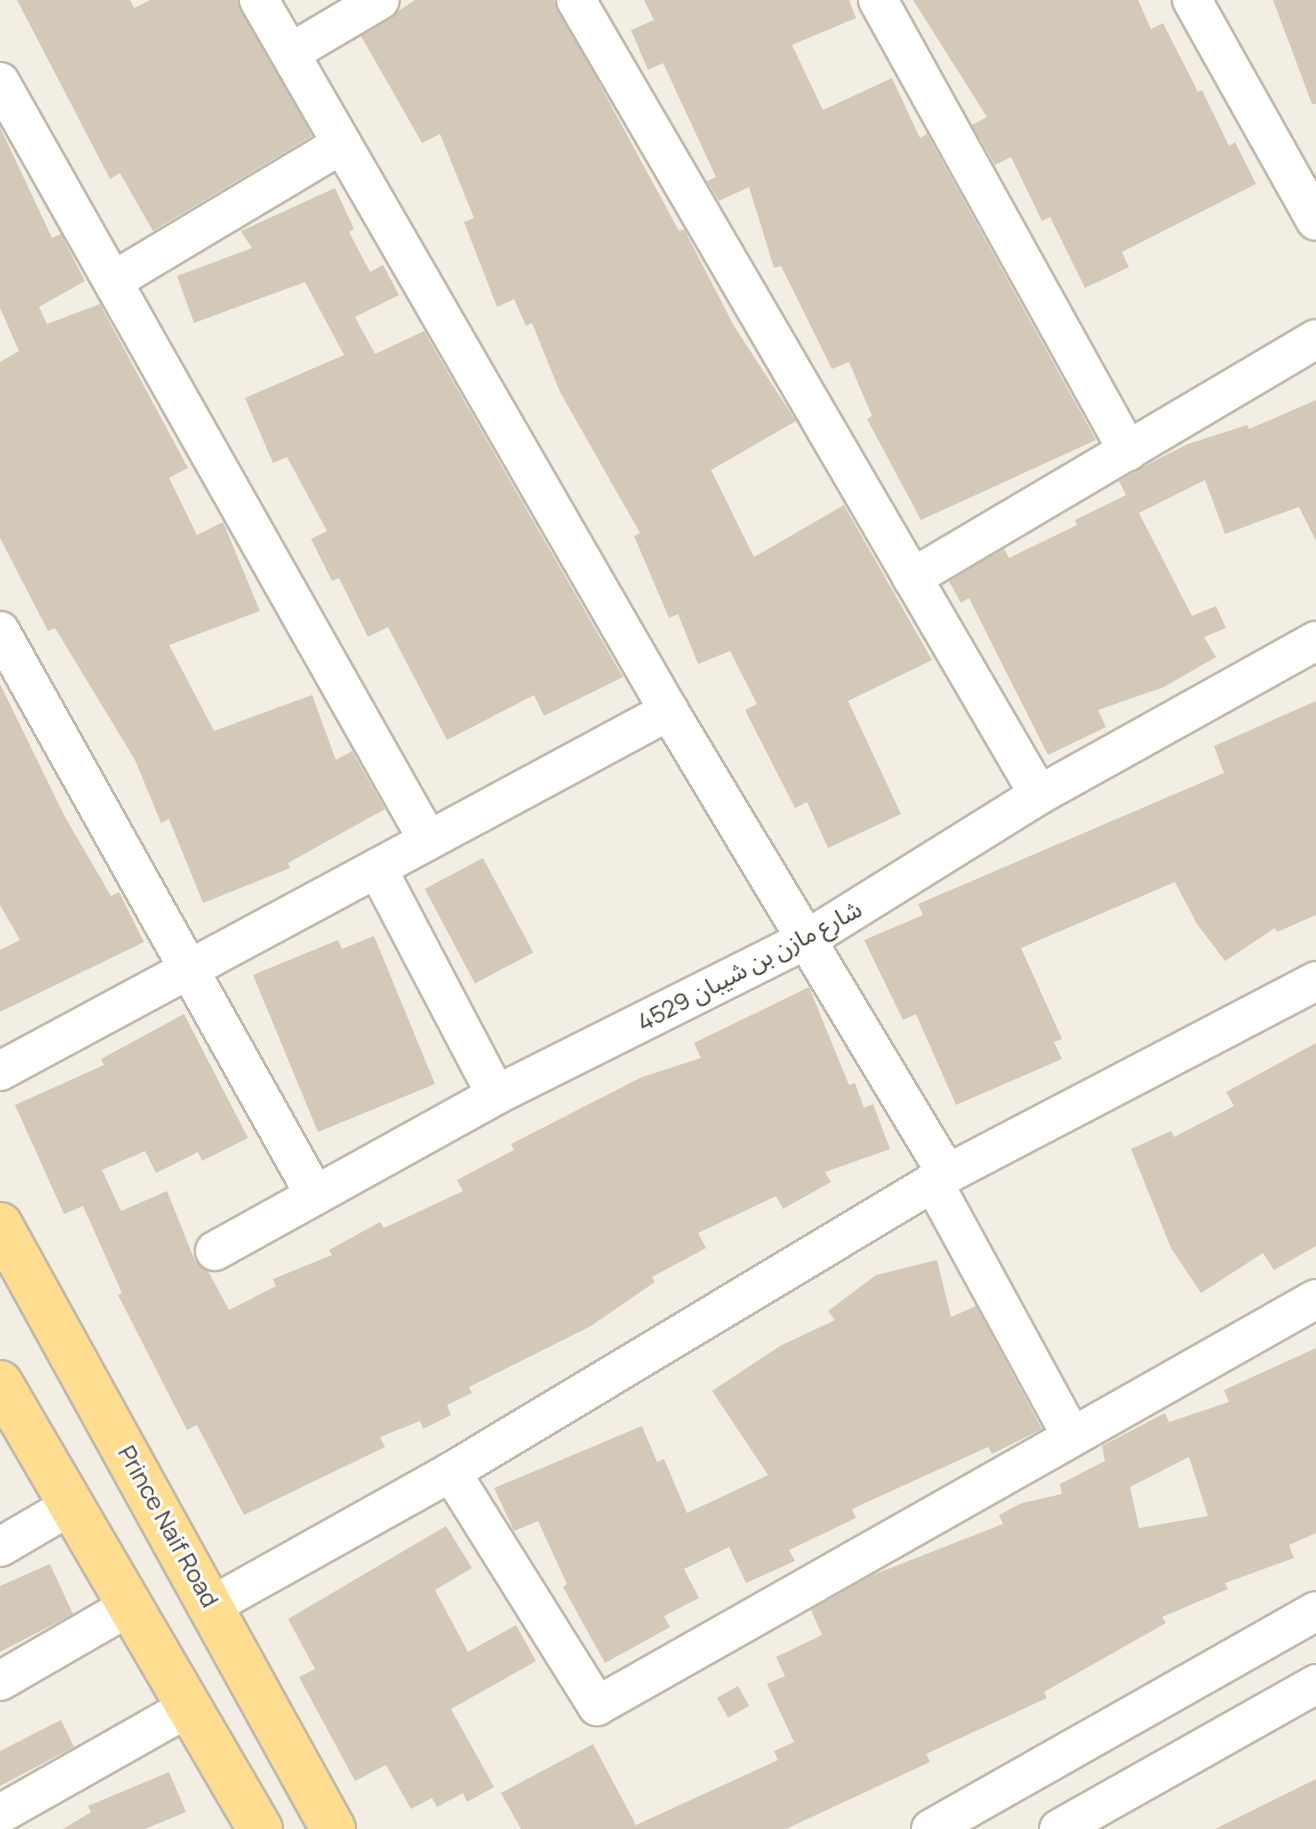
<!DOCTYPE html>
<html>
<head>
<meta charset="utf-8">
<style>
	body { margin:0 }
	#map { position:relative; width:1316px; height:1829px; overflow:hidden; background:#f2eee4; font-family:Manrope,"Noto Sans Arabic",sans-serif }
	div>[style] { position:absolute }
	.building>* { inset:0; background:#d4c9b9; transform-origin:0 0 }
	.roads { filter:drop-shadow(2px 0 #c0b8aa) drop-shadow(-2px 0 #c0b8aa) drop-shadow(0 2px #c0b8aa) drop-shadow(0 -2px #c0b8aa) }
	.minor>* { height:38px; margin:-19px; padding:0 19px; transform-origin:19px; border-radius:19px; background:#fff }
	.major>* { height:44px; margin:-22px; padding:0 22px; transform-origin:22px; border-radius:22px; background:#fedd91 }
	span { translate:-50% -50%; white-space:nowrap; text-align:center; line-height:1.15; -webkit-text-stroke:6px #fff; paint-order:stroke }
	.street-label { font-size:24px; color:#443d34 }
</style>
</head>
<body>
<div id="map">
	<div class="building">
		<div style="clip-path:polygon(17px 0,130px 0,134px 8px,150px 0,237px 0,312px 136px,153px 231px,120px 173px,110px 179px)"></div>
		<div style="clip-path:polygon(415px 0,554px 0,679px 231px,684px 229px,734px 326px,796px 421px,711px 470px,754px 557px,844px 505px,932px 660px,848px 701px,901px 814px,828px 848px,807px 802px,795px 808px,745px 710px,757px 704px,730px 651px,698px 664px,678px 614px,669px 618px,634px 536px,640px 533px,560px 392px,532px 323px,526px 326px,514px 299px,497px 307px,464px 222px,474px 218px,440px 134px,422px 143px,361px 36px)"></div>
		<div style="clip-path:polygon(644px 0,849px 0,856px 18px,792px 45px,823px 110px,892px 78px,920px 138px,927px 134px,1096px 440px,921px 520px,867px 419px,872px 416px,849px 362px,832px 369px,781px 266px,774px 268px,749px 187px,719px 201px,707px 181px,716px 177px,663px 63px,648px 70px,631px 30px,654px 20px)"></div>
		<div style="clip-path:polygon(913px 0,1138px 0,1151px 29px,1163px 23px,1198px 92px,1202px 90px,1229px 146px,1235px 142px,1256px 184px,1122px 252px,1129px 267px,1085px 288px,1050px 217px,1042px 221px,1011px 157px,995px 165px,972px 125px,987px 117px)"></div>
		<div style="clip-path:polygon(1273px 0,1316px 0,1316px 104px,1312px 104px)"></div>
		<div style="clip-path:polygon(0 127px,52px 238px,61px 234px,85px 281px,39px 307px,47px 324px,100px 304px,188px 468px,169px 478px,197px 535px,223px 522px,260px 611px,169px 645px,214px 731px,312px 695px,336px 760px,352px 751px,385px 809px,288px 863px,290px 868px,203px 903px,169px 819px,161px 823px,135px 760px,55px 628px,48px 631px,0 538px,0 362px,19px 351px,0 308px)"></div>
		<div style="clip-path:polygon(335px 188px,354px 229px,349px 232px,370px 272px,383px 265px,399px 295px,355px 317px,375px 354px,424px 331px,623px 677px,544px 716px,534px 695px,447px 740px,388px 627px,368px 637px,339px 578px,332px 581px,311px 539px,327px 531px,287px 457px,273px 463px,245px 398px,344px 355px,305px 282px,194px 323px,177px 276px,252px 248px,241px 231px)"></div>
		<div style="clip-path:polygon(1316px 400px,1316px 541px,1299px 507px,1225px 534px,1205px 480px,1139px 513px,1192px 616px,1216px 606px,1226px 628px,1204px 637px,1216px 657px,1164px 687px,1098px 710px,1106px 727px,1048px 755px,969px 598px,961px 603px,949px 581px,1004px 549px,1009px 558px,1077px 525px,1075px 520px,1126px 495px,1119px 481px,1152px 462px,1188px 444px,1247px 425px,1249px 429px)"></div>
		<div style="clip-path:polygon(0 684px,65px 817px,111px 896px,119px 892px,144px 942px,0 1012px,0 950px,20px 940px,0 905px)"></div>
		<div style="clip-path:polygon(1316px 701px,1316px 915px,1277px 932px,1275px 928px,1225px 961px,1197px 924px,1175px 882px,1021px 948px,1062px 1039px,1054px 1042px,1062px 1059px,956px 1105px,916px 1014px,903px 1020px,864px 940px,923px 915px,918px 904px,1224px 773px,1214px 746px)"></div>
		<div style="left:483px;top:858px;width:107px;height:66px;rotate:62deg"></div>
		<div style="clip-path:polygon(374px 936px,435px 1084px,318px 1132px,253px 975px,338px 940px,342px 949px)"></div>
		<div style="clip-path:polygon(809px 987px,849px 1085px,855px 1083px,864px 1108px,873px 1104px,890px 1149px,825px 1172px,831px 1182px,783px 1209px,776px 1196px,698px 1233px,706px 1248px,652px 1277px,655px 1282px,591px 1326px,469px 1387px,472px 1393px,447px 1405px,451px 1415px,423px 1429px,420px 1421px,380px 1437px,385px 1447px,244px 1515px,197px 1425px,187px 1430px,118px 1295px,122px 1293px,83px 1206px,64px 1214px,15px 1105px,104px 1065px,101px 1059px,184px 1014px,248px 1138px,202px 1161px,198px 1152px,156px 1173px,145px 1151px,102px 1170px,121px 1211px,167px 1191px,195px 1261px,208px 1271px,229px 1310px,276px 1286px,273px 1279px,332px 1255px,329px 1250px,380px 1222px,384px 1228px,463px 1191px,457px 1180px,514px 1150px,511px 1144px,642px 1077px,701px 1058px,694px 1043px)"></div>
		<div style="clip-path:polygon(1316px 1043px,1316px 1246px,1274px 1270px,1263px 1253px,1201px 1293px,1171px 1248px,1131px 1149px,1171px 1131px,1174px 1137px,1234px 1106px,1226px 1092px)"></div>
		<div style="clip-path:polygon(937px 1260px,951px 1317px,976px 1306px,1042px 1429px,992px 1454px,988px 1447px,852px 1509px,856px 1518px,789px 1550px,795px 1561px,746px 1583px,729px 1547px,684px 1569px,699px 1598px,664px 1616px,670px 1627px,605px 1663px,563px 1587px,567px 1584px,538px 1521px,514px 1531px,494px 1488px,642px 1426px,657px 1462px,664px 1459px,687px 1513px,768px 1475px,712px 1391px,780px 1346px,835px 1320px,828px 1311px,876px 1275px)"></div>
		<div style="clip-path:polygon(evenodd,1316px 1348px,1316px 1533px,1289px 1545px,1294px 1558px,1225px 1583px,1228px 1589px,1162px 1617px,1166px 1623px,1044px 1692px,1047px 1698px,926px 1754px,930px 1762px,786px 1829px,521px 1829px,501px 1793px,593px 1744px,636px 1825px,778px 1760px,774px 1751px,794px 1742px,767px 1684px,785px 1676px,776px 1657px,822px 1635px,811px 1610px,870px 1576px,1003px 1524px,999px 1515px,1022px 1503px,1062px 1494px,1060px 1484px,1105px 1461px,1102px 1446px,1165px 1413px,1169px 1422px,1229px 1402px,1224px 1390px,1316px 1348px,1189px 1457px,1208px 1516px,1139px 1528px,1130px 1487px,1189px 1457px)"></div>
		<div style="clip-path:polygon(446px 1526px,472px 1568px,435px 1590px,468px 1652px,516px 1625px,536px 1661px,451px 1709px,494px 1787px,467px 1802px,463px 1793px,437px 1807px,432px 1798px,411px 1809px,386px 1765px,355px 1781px,299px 1677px,315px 1669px,288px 1619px)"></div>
		<div style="clip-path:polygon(50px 1564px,73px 1614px,0 1652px,0 1586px)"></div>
		<div style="left:738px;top:1686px;width:23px;height:24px;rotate:61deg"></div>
		<div style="clip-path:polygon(61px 1720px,74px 1747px,0 1786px,0 1751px)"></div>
		<div style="clip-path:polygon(169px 1772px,186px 1812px,145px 1829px,63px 1829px,91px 1812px,88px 1806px)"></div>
		<div style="clip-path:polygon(1316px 1779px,1316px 1829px,1215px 1829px)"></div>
	</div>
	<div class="roads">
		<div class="minor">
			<div style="left:259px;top:0;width:821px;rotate:60.03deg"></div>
			<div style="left:669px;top:711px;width:540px;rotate:59.02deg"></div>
			<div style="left:576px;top:0;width:920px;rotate:59.78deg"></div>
			<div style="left:878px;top:0;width:516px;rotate:61deg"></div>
			<div style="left:1192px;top:0;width:253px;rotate:60.7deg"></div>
			<div style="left:290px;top:53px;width:104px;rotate:-30.5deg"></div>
			<div style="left:0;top:82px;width:870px;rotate:60.55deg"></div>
			<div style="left:113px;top:281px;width:267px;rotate:-30.9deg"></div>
			<div style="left:912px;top:578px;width:469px;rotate:-30.6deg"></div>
			<div style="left:0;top:631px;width:646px;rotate:60.82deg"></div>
			<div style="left:377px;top:868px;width:256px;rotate:62.3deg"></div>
			<div style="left:0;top:1071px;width:760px;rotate:-28.29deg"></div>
			<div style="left:933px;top:1182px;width:290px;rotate:61.4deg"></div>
			<div style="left:215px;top:1251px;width:321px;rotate:-29deg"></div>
			<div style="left:496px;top:1095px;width:350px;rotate:-26.6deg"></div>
			<div style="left:809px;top:938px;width:271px;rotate:-31.9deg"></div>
			<div style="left:1039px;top:795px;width:317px;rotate:-29.1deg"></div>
			<div style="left:451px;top:1472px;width:276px;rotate:58deg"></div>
			<div style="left:597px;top:1706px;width:826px;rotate:-29.51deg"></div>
			<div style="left:0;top:1547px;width:83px;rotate:-30.3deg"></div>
			<div style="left:213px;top:1605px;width:273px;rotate:-29.2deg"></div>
			<div style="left:451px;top:1472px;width:579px;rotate:-31deg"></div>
			<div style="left:947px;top:1174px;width:416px;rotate:-27.6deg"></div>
			<div style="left:0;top:1681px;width:150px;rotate:-30deg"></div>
			<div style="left:0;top:1814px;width:217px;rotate:-29.5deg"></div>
			<div style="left:931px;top:1829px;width:442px;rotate:-29.5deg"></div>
			<div style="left:1059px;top:1829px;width:295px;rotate:-29.4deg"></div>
		</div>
		<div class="major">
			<div style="left:0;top:1225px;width:690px;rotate:61.13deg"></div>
			<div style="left:0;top:1383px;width:516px;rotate:59.76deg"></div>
		</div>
	</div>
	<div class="street-label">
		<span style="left:749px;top:965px;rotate:-28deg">شارع مازن بن شيبان 4529</span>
		<span style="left:169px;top:1526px;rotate:61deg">Prince Naif Road</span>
	</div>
</div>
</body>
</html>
